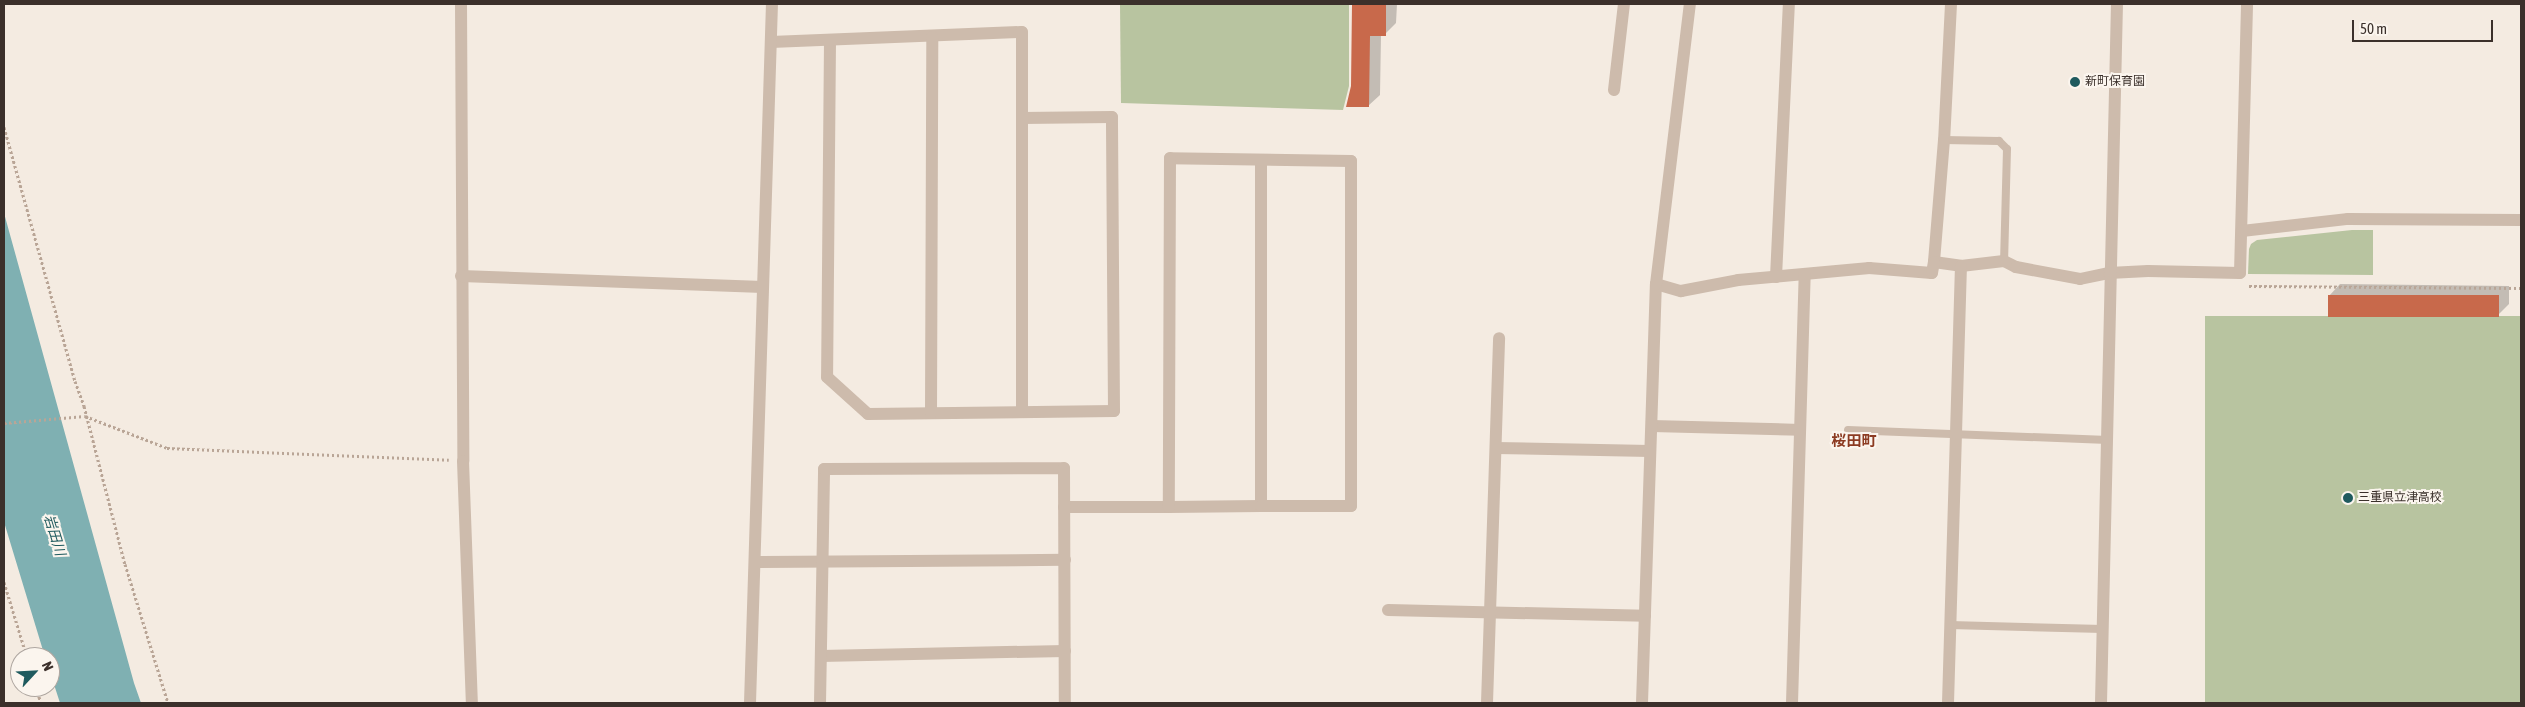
<!DOCTYPE html>
<html>
<head>
<meta charset="utf-8">
<style>
	body { margin:0 }
	#map { position:relative; width:2525px; height:707px; overflow:hidden; background:#f4ebe1; font-family:"Asap Condensed","Noto Sans JP",sans-serif }
	div>[style] { position:absolute }
	.green>* { inset:0; background:#b8c4a0; transform-origin:0 0 }
	.water>* { inset:0; background:#7fb0b2 }
	.shadow>* { inset:0; background:#0003 }
	.building>* { inset:0; background:#c8694b; transform-origin:0 0 }
	.path>* { height:3px; margin-top:-1.5px; transform-origin:0; background:repeating-linear-gradient(90deg,#b9a596 0 2.5px,transparent 0 5px) }
	.lane>* { height:8px; margin:-4px; padding:0 4px; transform-origin:4px; border-radius:4px; background:#cdbbac }
	.street>* { height:12px; margin:-6px; padding:0 6px; transform-origin:6px; border-radius:6px; background:#cdbbac }
	.dots>* { width:14px; height:14px; translate:-50% -50%; box-sizing:border-box; border:2px solid #fbf5ee; border-radius:50% }
	span { translate:-50% -50%; white-space:nowrap; text-align:center; line-height:1.15; -webkit-text-stroke:4px #fbf5ee; paint-order:stroke }
	.poi-label { font-size:12px; color:#3b302b }
	.left { translate:0 -50%; text-align:left }
	.water-label { font-size:14px; color:#1f5a5e; font-style:italic }
	.quarter-label { font-size:15px; color:#8c3b22; font-weight:700 }
	.frame { position:absolute; inset:0; border:5px solid #3b302b; pointer-events:none }
	.north { position:absolute; left:10px; top:647px; width:50px; height:50px; box-sizing:border-box; background:#fbf5ee; border:1px solid #aea6a0; border-radius:50%; rotate:65deg; font-size:14px; font-weight:700; line-height:20px; text-align:center; color:#3b302b }
	.north::after { content:''; display:block; margin:auto; width:18px; height:22px; background:#1f5a5e; clip-path:polygon(50% 0,100% 100%,50% 72%,0 100%) }
	.scale { position:absolute; left:2352px; top:20px; width:141px; height:22px; box-sizing:border-box; border:2px solid #3b302b; border-top:0; padding-left:6px; font-size:15px; line-height:18px; white-space:nowrap; color:#3b302b; -webkit-text-stroke:4px #fbf5ee; paint-order:stroke }
</style>
</head>
<body>
<div id="map">
	<div class="green">
		<div style="clip-path:polygon(1120px 4px,1349px 4px,1349px 86px,1343px 110px,1121px 103px)"></div>
		<div style="clip-path:polygon(2352px 230px,2373px 230px,2373px 275px,2248px 274px,2249px 249px,2251px 244px,2257px 240px)"></div>
		<div style="left:2521px;top:316px;width:387px;height:316px;rotate:90deg"></div>
	</div>
	<div class="water">
		<div style="clip-path:polygon(4px 213px,134px 683px,141px 703px,60px 703px,50px 672px,50px 657px,45px 657px,4px 522px)"></div>
	</div>
	<div class="shadow">
		<div style="clip-path:polygon(1352px 4px,1397px 4px,1396px 23px,1385px 34px,1381px 34px,1380px 95px,1368px 106px,1352px 86px)"></div>
		<div style="clip-path:polygon(2340px 284px,2509px 286px,2509px 304px,2498px 315px,2329px 296px)"></div>
	</div>
	<div class="building">
		<div style="clip-path:polygon(1352px 4px,1386px 4px,1386px 36px,1370px 36px,1369px 107px,1346px 107px,1351px 86px)"></div>
		<div style="left:2328px;top:295px;width:171px;height:22px"></div>
	</div>
	<div class="path">
		<div style="left:4px;top:127px;width:264px;rotate:74.4deg"></div>
		<div style="left:75px;top:381px;width:27px;rotate:70deg"></div>
		<div style="left:84px;top:406px;width:163px;rotate:75.5deg"></div>
		<div style="left:125px;top:564px;width:145px;rotate:72.8deg"></div>
		<div style="left:2249px;top:286px;width:272px;rotate:0.4deg"></div>
		<div style="left:4px;top:423px;width:81px;rotate:-4.9deg"></div>
		<div style="left:85px;top:416px;width:88px;rotate:21.3deg"></div>
		<div style="left:167px;top:448px;width:282px;rotate:2.4deg"></div>
		<div style="left:4px;top:582px;width:78px;rotate:73deg"></div>
		<div style="left:36px;top:687px;width:17px;rotate:73deg"></div>
	</div>
	<div class="lane">
		<div style="left:1944px;top:140px;width:55px;rotate:1deg"></div>
		<div style="left:1999px;top:141px;width:11px;rotate:45deg"></div>
		<div style="left:2007px;top:149px;width:112px;rotate:91.5deg"></div>
		<div style="left:1848px;top:430px;width:260px;rotate:2.2deg"></div>
		<div style="left:1950px;top:625px;width:153px;rotate:1.5deg"></div>
	</div>
	<div class="street">
		<div style="left:461px;top:4px;width:457px;rotate:89.7deg"></div>
		<div style="left:463px;top:461px;width:242px;rotate:87.9deg"></div>
		<div style="left:1951px;top:4px;width:136px;rotate:92.9deg"></div>
		<div style="left:1944px;top:140px;width:122px;rotate:94.7deg"></div>
		<div style="left:1934px;top:262px;width:27px;rotate:8deg"></div>
		<div style="left:1961px;top:266px;width:43px;rotate:-6.6deg"></div>
		<div style="left:2004px;top:261px;width:13px;rotate:27deg"></div>
		<div style="left:2016px;top:267px;width:65px;rotate:10.6deg"></div>
		<div style="left:2080px;top:279px;width:30px;rotate:-12deg"></div>
		<div style="left:2109px;top:273px;width:39px;rotate:-3deg"></div>
		<div style="left:2148px;top:271px;width:92px;rotate:1.2deg"></div>
		<div style="left:2240px;top:273px;width:269px;rotate:-88.5deg"></div>
		<div style="left:830px;top:41px;width:336px;rotate:90.5deg"></div>
		<div style="left:827px;top:377px;width:55px;rotate:42.1deg"></div>
		<div style="left:868px;top:414px;width:246px;rotate:-0.7deg"></div>
		<div style="left:1114px;top:411px;width:294px;rotate:-90.4deg"></div>
		<div style="left:1112px;top:117px;width:90px;rotate:179.4deg"></div>
		<div style="left:771px;top:42px;width:251px;rotate:-2.3deg"></div>
		<div style="left:1022px;top:32px;width:380px;rotate:90deg"></div>
		<div style="left:1614px;top:90px;width:87px;rotate:-83.4deg"></div>
		<div style="left:1261px;top:160px;width:346px;rotate:90deg"></div>
		<div style="left:2242px;top:231px;width:107px;rotate:-6.5deg"></div>
		<div style="left:2348px;top:219px;width:173px;rotate:0.3deg"></div>
		<div style="left:461px;top:276px;width:302px;rotate:2.1deg"></div>
		<div style="left:1776px;top:277px;width:273px;rotate:-87.3deg"></div>
		<div style="left:1656px;top:284px;width:26px;rotate:16deg"></div>
		<div style="left:1681px;top:291px;width:58px;rotate:-10.9deg"></div>
		<div style="left:1738px;top:280px;width:132px;rotate:-5.2deg"></div>
		<div style="left:1869px;top:268px;width:63px;rotate:4.5deg"></div>
		<div style="left:1932px;top:273px;width:11px;rotate:-80deg"></div>
		<div style="left:931px;top:413px;width:376px;rotate:-89.8deg"></div>
		<div style="left:1652px;top:426px;width:148px;rotate:1.5deg"></div>
		<div style="left:1496px;top:448px;width:154px;rotate:1.1deg"></div>
		<div style="left:1064px;top:507px;width:105px"></div>
		<div style="left:1169px;top:507px;width:92px;rotate:-0.6deg"></div>
		<div style="left:1261px;top:506px;width:90px"></div>
		<div style="left:1351px;top:506px;width:345px;rotate:-90deg"></div>
		<div style="left:1351px;top:161px;width:181px;rotate:-179.1deg"></div>
		<div style="left:1170px;top:158px;width:349px;rotate:90.2deg"></div>
		<div style="left:755px;top:562px;width:310px;rotate:-0.4deg"></div>
		<div style="left:1388px;top:610px;width:257px;rotate:1.3deg"></div>
		<div style="left:821px;top:656px;width:244px;rotate:-1.2deg"></div>
		<div style="left:750px;top:703px;width:699px;rotate:-88.2deg"></div>
		<div style="left:820px;top:703px;width:234px;rotate:-89deg"></div>
		<div style="left:824px;top:469px;width:240px;rotate:-0.2deg"></div>
		<div style="left:1064px;top:468px;width:235px;rotate:89.8deg"></div>
		<div style="left:1487px;top:703px;width:365px;rotate:-88.1deg"></div>
		<div style="left:1642px;top:703px;width:419px;rotate:-88.1deg"></div>
		<div style="left:1656px;top:284px;width:282px;rotate:-83.1deg"></div>
		<div style="left:1792px;top:703px;width:429px;rotate:-88.3deg"></div>
		<div style="left:1948px;top:703px;width:437px;rotate:-88.3deg"></div>
		<div style="left:2101px;top:703px;width:699px;rotate:-88.69deg"></div>
	</div>
	<div class="dots">
		<div style="left:2075px;top:82px;background:#1f5a5e"></div>
		<div style="left:2348px;top:498px;background:#1f5a5e"></div>
	</div>
	<div class="poi-label">
		<span class="left" style="left:2085px;top:82px">新町保育園</span>
		<span class="left" style="left:2358px;top:498px">三重県立津高校</span>
	</div>
	<div class="water-label">
		<span style="left:55px;top:535px;rotate:73deg">岩田川</span>
	</div>
	<div class="quarter-label">
		<span style="left:1854px;top:441px">桜田町</span>
	</div>
	<div class="frame"></div>
	<div class="north">N</div>
	<div class="scale">50 m</div>
</div>
</body>
</html>
